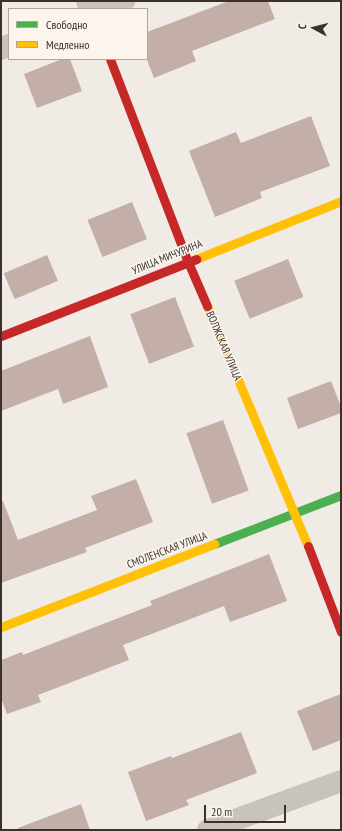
<!DOCTYPE html>
<html>
<head>
<meta charset="utf-8">
<style>
	body { margin:0 }
	#map { position:relative; width:342px; height:831px; overflow:hidden; background:#f0ebe5; font-family:"PT Sans Narrow",sans-serif }
	div>[style] { position:absolute }
	.building>* { inset:0; background:#c3afa7; transform-origin:0 0 }
	.street>* { height:22px; margin:-11px; padding:0 11px; transform-origin:11px; border-radius:11px; background:#c9c3be }
	.fast>* { height:9px; margin:-4.5px; padding:0 4.5px; transform-origin:4.5px; border-radius:4.5px; background:#4caf50 }
	.slow>* { height:9px; margin:-4.5px; padding:0 4.5px; transform-origin:4.5px; border-radius:4.5px; background:#ffc107 }
	.jam>* { height:9px; margin:-4.5px; padding:0 4.5px; transform-origin:4.5px; border-radius:4.5px; background:#c62828 }
	span { translate:-50% -50%; white-space:nowrap; text-align:center; line-height:1.15; -webkit-text-stroke:3px #fbf5ee; paint-order:stroke }
	.street-label { font-size:11px; color:#3b302b }
	.frame { position:absolute; inset:0; border:2px solid #3b302b; pointer-events:none }
	.legend { position:absolute; left:8px; top:8px; width:140px; height:52px; box-sizing:border-box; background:#fbf5ee; border:1px solid #aea6a0; margin:0; padding:5px 7px; list-style:none; font-size:12px; color:#3b302b }
	.legend li { display:flex; align-items:center; gap:8px; height:20px }
	.legend b { width:20px; border:1px solid #aea6a0 }
	.north { position:absolute; left:294px; top:8px; width:40px; height:40px; -webkit-text-stroke:3px #fbf5ee; paint-order:stroke; rotate:277deg; font-size:11px; font-weight:700; line-height:16px; text-align:center; color:#3b302b }
	.north::after { content:''; display:block; margin:auto; width:14px; height:18px; background:#3b302b; clip-path:polygon(50% 0,100% 100%,50% 72%,0 100%) }
	.scale { position:absolute; left:204px; top:805px; width:82px; height:18px; box-sizing:border-box; border:2px solid #3b302b; border-top:0; padding-left:5px; font-size:12px; line-height:14px; white-space:nowrap; color:#3b302b; -webkit-text-stroke:3px #fbf5ee; paint-order:stroke }
</style>
</head>
<body>
<div id="map">
	<div class="building">
		<div style="clip-path:polygon(229px 1px,268px 1px,275px 19px,192px 51px,196px 61px,154px 78px,147px 60px,147px 32px)"></div>
		<div style="clip-path:polygon(62px 59px,70px 59px,82px 91px,37px 108px,24px 74px)"></div>
		<div style="clip-path:polygon(311px 116px,330px 166px,260px 192px,262px 198px,215px 217px,189px 151px,236px 132px,241px 143px)"></div>
		<div style="left:132px;top:202px;width:40px;height:48px;rotate:68deg"></div>
		<div style="left:47px;top:255px;width:28px;height:47px;rotate:67deg"></div>
		<div style="left:288px;top:259px;width:41px;height:58px;rotate:68deg"></div>
		<div style="left:175px;top:297px;width:53px;height:48px;rotate:69deg"></div>
		<div style="clip-path:polygon(90px 336px,108px 387px,63px 404px,58px 389px,1px 411px,1px 371px)"></div>
		<div style="clip-path:polygon(331px 381px,341px 407px,341px 413px,298px 429px,287px 398px)"></div>
		<div style="left:223px;top:420px;width:75px;height:39px;rotate:70deg"></div>
		<div style="clip-path:polygon(136px 479px,153px 522px,85px 548px,87px 552px,1px 583px,1px 501px,3px 501px,18px 540px,97px 510px,91px 496px)"></div>
		<div style="clip-path:polygon(269px 554px,287px 601px,230px 622px,224px 606px,123px 645px,129px 660px,38px 695px,41px 702px,7px 714px,1px 698px,1px 660px,22px 652px,23px 655px,152px 605px,150px 601px)"></div>
		<div style="clip-path:polygon(341px 694px,341px 740px,313px 751px,297px 711px)"></div>
		<div style="clip-path:polygon(241px 732px,257px 773px,186px 800px,189px 805px,146px 821px,128px 772px,171px 756px,172px 758px)"></div>
		<div style="clip-path:polygon(81px 804px,90px 830px,18px 830px,18px 828px)"></div>
	</div>
	<div class="street">
		<div style="left:87px;top:1px;width:9px;rotate:69deg"></div>
		<div style="left:104px;top:9px;width:22px;rotate:-22deg"></div>
		<div style="left:1px;top:49px;width:9px;rotate:-27deg"></div>
		<div style="left:208px;top:830px;width:142px;rotate:-20.2deg"></div>
	</div>
	<div class="fast">
		<div style="left:214px;top:544px;width:136px;rotate:-21.1deg"></div>
	</div>
	<div class="slow">
		<div style="left:196px;top:259px;width:156px;rotate:-21.8deg"></div>
		<div style="left:207px;top:306px;width:260px;rotate:67.2deg"></div>
		<div style="left:1px;top:627px;width:229px;rotate:-21.3deg"></div>
	</div>
	<div class="jam">
		<div style="left:110px;top:59px;width:217px;rotate:69deg"></div>
		<div style="left:188px;top:262px;width:48px;rotate:66.6deg"></div>
		<div style="left:1px;top:336px;width:210px;rotate:-21.5deg"></div>
		<div style="left:308px;top:546px;width:92px;rotate:69deg"></div>
	</div>
	<div class="street-label">
		<span style="left:167px;top:257px;rotate:-22deg">УЛИЦА МИЧУРИНА</span>
		<span style="left:224px;top:346px;rotate:67deg">ВОЛЖСКАЯ УЛИЦА</span>
		<span style="left:167px;top:550px;rotate:-21deg">СМОЛЕНСКАЯ УЛИЦА</span>
	</div>
	<div class="frame"></div>
	<ul class="legend">
	<li><b style="height:5px;background:#4caf50"></b>Свободно</li>
	<li><b style="height:5px;background:#ffc107"></b>Медленно</li>
	</ul>
	<div class="north">С</div>
	<div class="scale">20 m</div>
</div>
</body>
</html>
